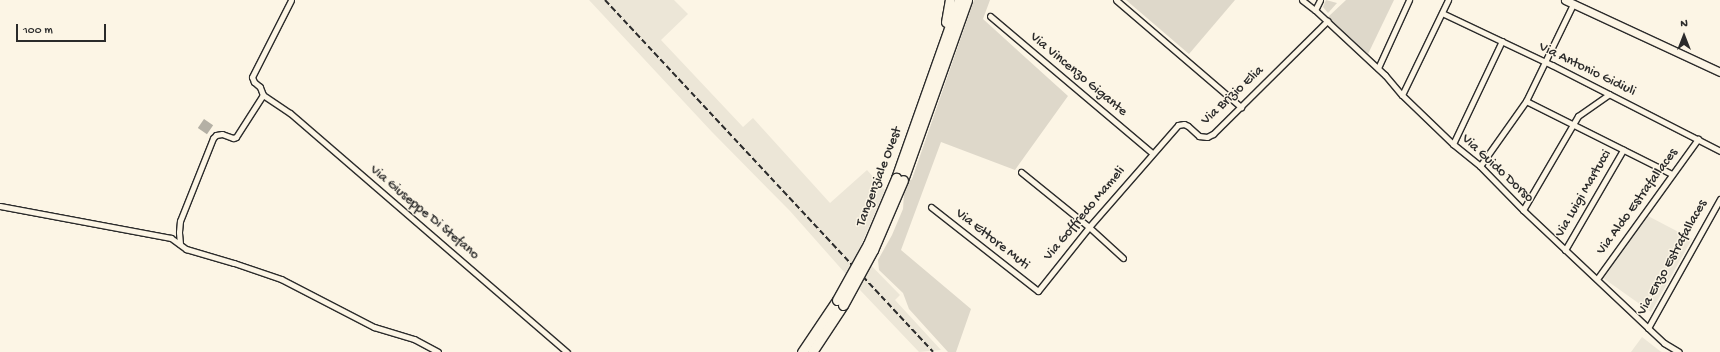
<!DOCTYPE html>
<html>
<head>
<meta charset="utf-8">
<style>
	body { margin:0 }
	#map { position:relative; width:1720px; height:352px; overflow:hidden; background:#fcf5e5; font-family:"Gochi Hand",sans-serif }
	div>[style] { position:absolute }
	.built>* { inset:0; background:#ece6d7 }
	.green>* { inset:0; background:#ded8ca }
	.water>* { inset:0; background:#b4b0a5; transform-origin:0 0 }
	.roads { filter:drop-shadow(1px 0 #2b2b2b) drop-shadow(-1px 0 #2b2b2b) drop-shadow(0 1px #2b2b2b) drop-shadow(0 -1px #2b2b2b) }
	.street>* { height:5px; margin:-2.5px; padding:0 2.5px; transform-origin:2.5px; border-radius:2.5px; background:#fcf5e5 }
	.secondary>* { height:7px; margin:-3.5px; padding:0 3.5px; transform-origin:3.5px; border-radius:3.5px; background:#fcf5e5 }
	.highway>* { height:9px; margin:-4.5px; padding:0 4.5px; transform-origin:4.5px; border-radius:4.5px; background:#fcf5e5 }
	.rail>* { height:2px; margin-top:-1px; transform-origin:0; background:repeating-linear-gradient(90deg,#2b2b2b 0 6px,transparent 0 9px) }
	.bridges { filter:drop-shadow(1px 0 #2b2b2b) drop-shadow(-1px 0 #2b2b2b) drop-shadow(0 1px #2b2b2b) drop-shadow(0 -1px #2b2b2b) }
	.highway-bridge>* { height:9px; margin:-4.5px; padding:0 4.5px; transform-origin:4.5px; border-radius:4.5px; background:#fcf5e5 }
	span { translate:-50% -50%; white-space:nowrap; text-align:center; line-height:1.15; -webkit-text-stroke:3px #fcf5e5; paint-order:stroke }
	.street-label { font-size:14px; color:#2b2b2b }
	.north { position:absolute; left:1664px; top:16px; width:40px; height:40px; -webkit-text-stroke:3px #fcf5e5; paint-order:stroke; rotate:0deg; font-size:11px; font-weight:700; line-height:16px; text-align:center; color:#2b2b2b }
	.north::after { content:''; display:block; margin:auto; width:14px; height:18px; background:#2b2b2b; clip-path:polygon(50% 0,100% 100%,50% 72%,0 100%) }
	.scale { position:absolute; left:16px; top:24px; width:90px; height:18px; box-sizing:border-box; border:2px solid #2b2b2b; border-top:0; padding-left:5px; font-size:12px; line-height:14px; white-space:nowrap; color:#2b2b2b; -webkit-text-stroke:3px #fcf5e5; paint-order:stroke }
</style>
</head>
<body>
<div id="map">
	<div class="built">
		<div style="clip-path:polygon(589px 0,674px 0,688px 14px,661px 40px,743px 127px,753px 118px,830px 203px,867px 170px,885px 190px,858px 252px,900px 295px,895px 300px,941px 350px,919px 352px,860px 290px,790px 211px,712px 132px)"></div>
		<div style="clip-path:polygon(1648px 216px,1692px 239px,1651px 312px,1603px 278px)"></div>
		<div style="clip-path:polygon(1642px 337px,1660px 351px,1662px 352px,1631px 352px)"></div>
	</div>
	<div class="green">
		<div style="clip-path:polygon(974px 0,990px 0,983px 19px,1068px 96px,1015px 170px,941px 142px,901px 250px,971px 309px,956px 352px,948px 352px,909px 309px,903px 293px,879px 270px,878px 260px,892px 235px,903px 209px,904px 194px,909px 181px,912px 179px)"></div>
		<div style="clip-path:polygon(1126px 0,1235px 0,1189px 54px)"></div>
		<div style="clip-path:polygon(1326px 0,1337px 3px,1328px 13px,1323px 7px)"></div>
		<div style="clip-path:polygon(1346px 0,1394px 0,1368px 54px,1328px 17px)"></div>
	</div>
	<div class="water">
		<div style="left:204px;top:119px;width:11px;height:11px;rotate:34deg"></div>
	</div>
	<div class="roads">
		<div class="street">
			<div style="left:1116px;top:0;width:165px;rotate:40.6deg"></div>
			<div style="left:1302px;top:0;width:16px;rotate:38deg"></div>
			<div style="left:1315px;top:10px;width:96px;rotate:42.9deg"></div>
			<div style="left:1385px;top:75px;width:26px;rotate:50deg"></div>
			<div style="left:1402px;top:95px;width:71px;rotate:43.9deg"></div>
			<div style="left:1453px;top:144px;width:35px;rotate:39deg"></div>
			<div style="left:1480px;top:166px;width:62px;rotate:45.7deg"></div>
			<div style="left:1523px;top:210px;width:172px;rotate:43.3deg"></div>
			<div style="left:1648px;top:328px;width:22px;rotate:43deg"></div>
			<div style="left:1664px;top:343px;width:17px;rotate:31deg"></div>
			<div style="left:1315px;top:10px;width:11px;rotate:-63deg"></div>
			<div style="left:1442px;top:13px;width:122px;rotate:25.3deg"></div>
			<div style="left:1552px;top:65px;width:189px;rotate:27.1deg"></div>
			<div style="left:990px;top:16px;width:212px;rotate:40.2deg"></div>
			<div style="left:1378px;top:68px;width:75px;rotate:-65.5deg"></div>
			<div style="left:263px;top:95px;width:32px;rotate:34deg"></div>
			<div style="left:290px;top:113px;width:366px;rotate:40.8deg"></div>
			<div style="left:1402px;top:95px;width:106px;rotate:-64.2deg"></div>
			<div style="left:1526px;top:101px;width:163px;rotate:26.6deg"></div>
			<div style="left:1453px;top:144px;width:114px;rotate:-64.6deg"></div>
			<div style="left:1480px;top:166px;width:80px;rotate:-54.7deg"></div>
			<div style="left:1526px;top:101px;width:108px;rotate:-64.1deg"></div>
			<div style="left:1021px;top:172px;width:87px;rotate:39deg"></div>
			<div style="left:1089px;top:227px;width:46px;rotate:42.4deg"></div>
			<div style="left:0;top:206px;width:174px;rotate:10.6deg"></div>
			<div style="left:171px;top:238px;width:19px;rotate:36deg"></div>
			<div style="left:186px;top:249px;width:50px;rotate:16.3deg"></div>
			<div style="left:234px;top:263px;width:50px;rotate:18.8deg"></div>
			<div style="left:281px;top:279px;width:105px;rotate:27.3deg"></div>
			<div style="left:374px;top:327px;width:42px;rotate:16.7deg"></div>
			<div style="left:414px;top:339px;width:27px;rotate:28deg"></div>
			<div style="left:931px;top:207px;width:136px;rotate:38.1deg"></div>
			<div style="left:1038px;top:291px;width:82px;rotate:-51.4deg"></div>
			<div style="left:1089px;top:227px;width:135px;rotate:-48.9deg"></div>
			<div style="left:1178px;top:125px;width:6px;rotate:-9deg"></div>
			<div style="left:1184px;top:124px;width:4px;rotate:27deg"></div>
			<div style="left:1188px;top:126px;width:15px;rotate:42deg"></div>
			<div style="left:1199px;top:136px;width:8px;rotate:7deg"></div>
			<div style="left:1207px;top:137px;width:7px;rotate:-27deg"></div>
			<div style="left:1213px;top:134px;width:161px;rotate:-44.7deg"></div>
			<div style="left:1523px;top:210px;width:109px;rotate:-59.7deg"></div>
			<div style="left:1578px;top:116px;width:38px;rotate:-35deg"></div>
			<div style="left:180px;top:244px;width:12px;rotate:-95deg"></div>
			<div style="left:179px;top:232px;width:11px;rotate:-85deg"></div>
			<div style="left:180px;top:221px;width:89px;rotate:-68.3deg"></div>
			<div style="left:213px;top:138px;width:4px;rotate:-45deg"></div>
			<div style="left:216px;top:135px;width:6px;rotate:-9deg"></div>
			<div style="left:222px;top:134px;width:12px;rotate:20deg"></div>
			<div style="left:233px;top:138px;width:3px;rotate:-18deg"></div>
			<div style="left:236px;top:137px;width:50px;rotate:-57.3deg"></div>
			<div style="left:263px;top:95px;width:9px;rotate:-111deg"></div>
			<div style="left:260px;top:87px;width:8px;rotate:-140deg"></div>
			<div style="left:254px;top:82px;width:5px;rotate:-112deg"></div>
			<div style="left:252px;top:77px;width:86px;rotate:-63.1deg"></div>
			<div style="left:1565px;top:250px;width:116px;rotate:-59.9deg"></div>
			<div style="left:1597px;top:279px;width:173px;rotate:-54.2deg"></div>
			<div style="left:1648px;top:328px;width:148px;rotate:-60.8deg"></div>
		</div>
		<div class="secondary">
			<div style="left:1565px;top:0;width:171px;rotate:24.9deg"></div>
		</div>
		<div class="highway">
			<div style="left:946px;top:22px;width:22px;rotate:-80deg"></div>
			<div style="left:896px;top:178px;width:189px;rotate:-70.5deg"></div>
			<div style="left:903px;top:180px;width:191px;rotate:-70.4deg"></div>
			<div style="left:802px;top:352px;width:63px;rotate:-56.1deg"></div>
			<div style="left:812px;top:352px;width:56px;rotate:-56.6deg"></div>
		</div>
	</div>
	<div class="rail">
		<div style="left:605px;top:0;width:481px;rotate:47deg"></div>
	</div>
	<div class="bridges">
		<div class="highway-bridge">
			<div style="left:837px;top:300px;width:64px;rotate:-61deg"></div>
			<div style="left:868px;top:244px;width:72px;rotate:-67deg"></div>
			<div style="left:843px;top:305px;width:63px;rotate:-61.4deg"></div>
			<div style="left:873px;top:250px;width:76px;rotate:-66.8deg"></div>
		</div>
	</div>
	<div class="street-label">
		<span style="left:1587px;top:70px;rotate:26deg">Via Antonio Gidiuli</span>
		<span style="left:1078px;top:75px;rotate:40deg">Via Vincenzo Gigante</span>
		<span style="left:1233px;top:96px;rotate:-43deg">Via Brizio Elia</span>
		<span style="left:1497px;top:169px;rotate:43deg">Via Guido Dorso</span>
		<span style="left:880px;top:177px;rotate:-69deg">Tangenziale Ovest</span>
		<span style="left:1584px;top:194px;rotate:-60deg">Via Luigi Martucci</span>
		<span style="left:1638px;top:202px;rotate:-54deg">Via Aldo Estrafallaces</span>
		<span style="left:424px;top:213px;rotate:40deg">Via Giuseppe Di Stefano</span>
		<span style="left:1085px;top:214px;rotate:-50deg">Via Goffredo Mameli</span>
		<span style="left:992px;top:240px;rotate:38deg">Via Ettore Muti</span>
		<span style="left:1673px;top:258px;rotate:-61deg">Via Enzo Estrafallaces</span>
	</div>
	<div class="north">N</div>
	<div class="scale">100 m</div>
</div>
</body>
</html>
